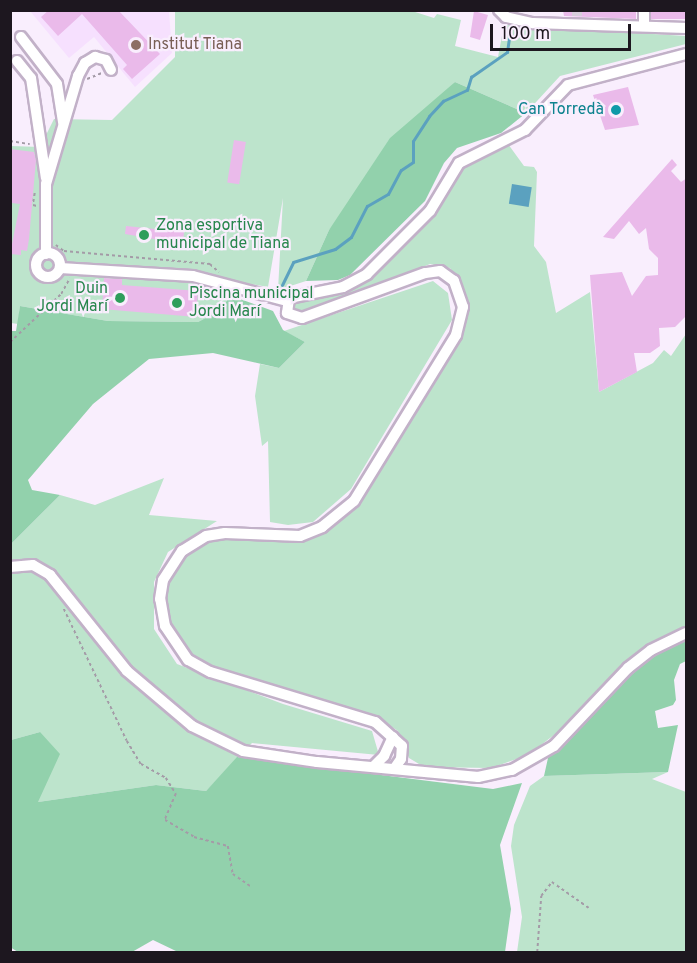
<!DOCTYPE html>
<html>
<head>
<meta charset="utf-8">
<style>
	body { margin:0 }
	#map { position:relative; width:697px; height:963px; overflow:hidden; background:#f9eefd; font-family:Overpass,sans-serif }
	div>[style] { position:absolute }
	.built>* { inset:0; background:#f6e0fe }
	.green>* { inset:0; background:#bde4cc }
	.forest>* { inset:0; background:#92d1ac }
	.water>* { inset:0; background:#5ba1bf; transform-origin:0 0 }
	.stream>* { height:3px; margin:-1.5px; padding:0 1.5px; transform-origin:1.5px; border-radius:1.5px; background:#5ba1bf }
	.building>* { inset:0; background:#eabaea; transform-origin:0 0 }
	.minor-tunnel>* { height:10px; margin-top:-5px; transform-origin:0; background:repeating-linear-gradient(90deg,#d8cedc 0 10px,transparent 0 15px) }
	.path>* { height:1.5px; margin-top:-0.75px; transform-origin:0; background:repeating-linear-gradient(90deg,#a49ba7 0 3px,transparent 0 6px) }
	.roads { filter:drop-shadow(2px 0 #c2b1c8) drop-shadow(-2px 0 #c2b1c8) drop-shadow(0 2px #c2b1c8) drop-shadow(0 -2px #c2b1c8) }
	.minor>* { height:10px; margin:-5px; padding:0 5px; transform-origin:5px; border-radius:5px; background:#fff }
	.minor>.ring { margin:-5px; padding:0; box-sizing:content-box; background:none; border:10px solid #fff; border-radius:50% }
	.dots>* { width:16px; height:16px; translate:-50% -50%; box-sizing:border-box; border:3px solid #f9eefd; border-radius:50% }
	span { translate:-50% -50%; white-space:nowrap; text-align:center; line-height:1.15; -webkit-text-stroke:4.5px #f9eefd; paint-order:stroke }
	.education-label { font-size:16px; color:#785e54 }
	.left { translate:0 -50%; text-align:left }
	.culture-label { font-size:16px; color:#0d838f }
	.right { translate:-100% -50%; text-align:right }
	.leisure-label { font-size:16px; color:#27864d }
	.frame { position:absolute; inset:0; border:12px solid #1d171f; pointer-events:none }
	.scale { position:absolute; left:490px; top:24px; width:141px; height:27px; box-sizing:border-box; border:3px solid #1d171f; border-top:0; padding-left:8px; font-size:18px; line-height:21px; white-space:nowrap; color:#1d171f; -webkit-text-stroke:4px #f9eefd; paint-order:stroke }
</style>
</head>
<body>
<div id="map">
	<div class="built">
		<div style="clip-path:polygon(30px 11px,169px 11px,172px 53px,135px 87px,94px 37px,69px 58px)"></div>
	</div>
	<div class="green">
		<div style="clip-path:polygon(175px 11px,412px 11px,434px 18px,437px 14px,461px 20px,455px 46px,498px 57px,504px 25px,686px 36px,686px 44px,560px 76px,526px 113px,455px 82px,329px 230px,306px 281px,278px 290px,283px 198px,268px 287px,234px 281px,223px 309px,198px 322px,108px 321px,20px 306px,18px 324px,11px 323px,11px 146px,40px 147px,54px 119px,112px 120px,175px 57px)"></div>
		<div style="clip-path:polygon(508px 144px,524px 166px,534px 167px,537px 172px,534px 246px,546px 262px,556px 313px,590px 292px,599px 392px,653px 363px,664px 350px,671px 356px,686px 334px,686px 627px,646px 646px,567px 725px,528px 755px,491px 768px,424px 767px,409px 758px,398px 731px,377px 717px,222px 671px,196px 659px,171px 630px,165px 601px,171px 575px,187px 552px,201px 544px,231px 538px,306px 538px,333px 525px,345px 514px,455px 345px,466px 320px,466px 297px,450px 268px,430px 264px,305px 314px,297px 315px,289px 307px,296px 299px,337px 292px,381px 267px,457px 170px)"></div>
		<div style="clip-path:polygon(433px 281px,448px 293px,452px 320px,351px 489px,313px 522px,288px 525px,270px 522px,268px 441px,262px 446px,255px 396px,260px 364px,279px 368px,305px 342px,284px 331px)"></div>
		<div style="clip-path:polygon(164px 478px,149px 515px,217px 521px,168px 552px,154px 582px,154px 629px,177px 664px,283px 704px,372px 731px,379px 755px,252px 743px,206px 791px,156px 785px,38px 802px,40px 732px,11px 740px,11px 544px,60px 495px,95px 505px)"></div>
		<div style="clip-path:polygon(668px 772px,652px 779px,686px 792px,686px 952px,517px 952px,522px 917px,511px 846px,514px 825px,530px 786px,544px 776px)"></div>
	</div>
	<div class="forest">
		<div style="clip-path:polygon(455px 82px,526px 113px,501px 133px,457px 148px,444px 163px,425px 201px,350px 275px,338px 280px,306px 281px,329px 230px,390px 138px)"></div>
		<div style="clip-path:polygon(229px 295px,273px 311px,283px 330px,305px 342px,279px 368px,213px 353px,149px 359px,93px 404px,28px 480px,32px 490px,60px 495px,11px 544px,10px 331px,16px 331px,20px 306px,108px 321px,198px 322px,223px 309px)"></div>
		<div style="clip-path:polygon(686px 638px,686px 661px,680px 664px,674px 680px,676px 700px,673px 705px,655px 711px,658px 728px,678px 725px,668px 772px,544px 776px,548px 758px,633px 671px,659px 650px)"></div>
		<div style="clip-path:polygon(40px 732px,60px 754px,38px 802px,156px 785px,206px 791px,237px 757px,493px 789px,522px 783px,500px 845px,511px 909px,505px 952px,178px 952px,153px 940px,132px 952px,18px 952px,10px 947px,11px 740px)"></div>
	</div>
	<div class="water">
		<div style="left:512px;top:184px;width:20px;height:20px;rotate:9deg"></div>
	</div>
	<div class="stream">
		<div style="left:512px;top:12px;width:2px;rotate:-90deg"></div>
		<div style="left:282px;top:285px;width:25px;rotate:-64deg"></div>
		<div style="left:293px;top:262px;width:44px;rotate:-17.2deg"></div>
		<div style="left:335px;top:249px;width:20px;rotate:-37deg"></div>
		<div style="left:351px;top:237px;width:35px;rotate:-63deg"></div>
		<div style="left:367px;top:206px;width:24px;rotate:-30deg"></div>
		<div style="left:388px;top:194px;width:27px;rotate:-62deg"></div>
		<div style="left:401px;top:170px;width:14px;rotate:-34deg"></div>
		<div style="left:413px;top:162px;width:21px;rotate:-90deg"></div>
		<div style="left:413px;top:141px;width:30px;rotate:-57deg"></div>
		<div style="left:429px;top:116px;width:21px;rotate:-47deg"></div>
		<div style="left:443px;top:101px;width:26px;rotate:-25deg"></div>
		<div style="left:467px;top:90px;width:14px;rotate:-73deg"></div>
		<div style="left:471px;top:77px;width:44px;rotate:-34.8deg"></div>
		<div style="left:507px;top:52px;width:28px;rotate:-82deg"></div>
	</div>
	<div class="building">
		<div style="clip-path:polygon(49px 10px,118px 10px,160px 54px,132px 79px,123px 69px,127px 65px,82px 14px,58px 36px,41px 17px)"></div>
		<div style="clip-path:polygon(563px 10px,636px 10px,636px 19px,564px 16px)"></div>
		<div style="left:651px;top:10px;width:36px;height:9px"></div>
		<div style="clip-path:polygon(474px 11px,488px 15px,480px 40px,470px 37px)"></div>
		<div style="clip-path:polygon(628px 87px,639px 125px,605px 130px,593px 95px)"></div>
		<div style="left:234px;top:140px;width:12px;height:43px;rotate:9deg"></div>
		<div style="clip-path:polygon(10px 149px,34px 152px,36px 160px,29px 239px,27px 251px,21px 250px,21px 255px,10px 254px,20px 204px,12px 203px)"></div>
		<div style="clip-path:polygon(672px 159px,677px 165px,671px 171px,681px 182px,687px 178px,687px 315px,675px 327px,659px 328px,660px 346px,650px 353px,634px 353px,637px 372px,599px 392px,590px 275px,622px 272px,632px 296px,646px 276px,658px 275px,658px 258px,649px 249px,646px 228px,639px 234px,629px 221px,614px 239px,603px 237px)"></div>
		<div style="clip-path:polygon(126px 226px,184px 232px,183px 244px,125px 234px)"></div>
		<div style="clip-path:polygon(104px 278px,122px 279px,122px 285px,198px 291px,196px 317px,102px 309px)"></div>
	</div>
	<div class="minor-tunnel">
		<div style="left:577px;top:10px;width:6px;rotate:90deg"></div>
	</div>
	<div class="path">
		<div style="left:87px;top:79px;width:16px;rotate:-22deg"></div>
		<div style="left:10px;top:141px;width:20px;rotate:9deg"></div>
		<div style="left:35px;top:193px;width:12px;rotate:99deg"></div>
		<div style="left:33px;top:205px;width:4px;rotate:14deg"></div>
		<div style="left:56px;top:245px;width:10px;rotate:37deg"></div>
		<div style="left:64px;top:251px;width:147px;rotate:5.1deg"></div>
		<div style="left:210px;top:264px;width:12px;rotate:42deg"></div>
		<div style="left:10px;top:342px;width:70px;rotate:-43.3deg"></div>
		<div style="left:61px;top:294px;width:18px;rotate:-61deg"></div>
		<div style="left:64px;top:609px;width:146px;rotate:64.5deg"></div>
		<div style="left:127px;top:741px;width:27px;rotate:59deg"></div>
		<div style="left:141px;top:764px;width:29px;rotate:29deg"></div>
		<div style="left:166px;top:778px;width:19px;rotate:58deg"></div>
		<div style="left:176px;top:794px;width:28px;rotate:113deg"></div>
		<div style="left:165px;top:820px;width:34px;rotate:30deg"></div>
		<div style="left:194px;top:837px;width:35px;rotate:15deg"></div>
		<div style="left:228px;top:846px;width:28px;rotate:80deg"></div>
		<div style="left:233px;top:874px;width:21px;rotate:35deg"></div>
		<div style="left:537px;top:952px;width:56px;rotate:-85.9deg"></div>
		<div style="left:541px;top:896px;width:18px;rotate:-52deg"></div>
		<div style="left:552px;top:882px;width:45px;rotate:35.1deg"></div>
	</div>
	<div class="roads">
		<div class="minor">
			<div style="left:499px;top:10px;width:10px;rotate:45deg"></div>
			<div style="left:506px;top:17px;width:28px;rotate:13deg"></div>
			<div style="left:533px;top:23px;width:153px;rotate:1.9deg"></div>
			<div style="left:644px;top:10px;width:15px;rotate:90deg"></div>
			<div style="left:21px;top:37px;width:59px;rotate:52.5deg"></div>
			<div style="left:57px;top:84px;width:39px;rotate:81deg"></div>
			<div style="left:17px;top:61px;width:22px;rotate:51deg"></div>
			<div style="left:31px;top:78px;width:101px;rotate:81.5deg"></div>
			<div class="ring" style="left:36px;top:253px;width:14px;height:14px"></div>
			<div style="left:46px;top:254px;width:70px;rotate:-90deg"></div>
			<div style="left:46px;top:184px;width:113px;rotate:-73.5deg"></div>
			<div style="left:78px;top:76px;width:15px;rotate:-62deg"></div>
			<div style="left:85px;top:63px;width:12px;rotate:-31deg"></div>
			<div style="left:95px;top:57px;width:11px;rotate:15deg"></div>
			<div style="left:106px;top:60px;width:11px;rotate:63deg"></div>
			<div style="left:60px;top:268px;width:133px;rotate:3.4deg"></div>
			<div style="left:193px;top:276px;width:97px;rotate:14.9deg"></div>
			<div style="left:10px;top:567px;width:23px;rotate:-5deg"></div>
			<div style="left:33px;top:565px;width:20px;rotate:30deg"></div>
			<div style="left:50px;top:575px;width:123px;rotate:51.3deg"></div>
			<div style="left:127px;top:671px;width:85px;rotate:40.2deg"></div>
			<div style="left:192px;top:726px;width:57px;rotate:26.1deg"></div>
			<div style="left:243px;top:751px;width:75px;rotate:8.5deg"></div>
			<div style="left:317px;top:762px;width:162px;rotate:5.3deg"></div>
			<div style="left:478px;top:777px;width:35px;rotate:-12deg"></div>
			<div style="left:512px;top:770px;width:48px;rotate:-29.7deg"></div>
			<div style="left:554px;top:746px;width:108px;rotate:-46.5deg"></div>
			<div style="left:628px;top:668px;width:29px;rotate:-38deg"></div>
			<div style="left:651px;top:650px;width:39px;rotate:-26deg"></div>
			<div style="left:373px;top:767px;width:16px;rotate:-45deg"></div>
			<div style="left:384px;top:756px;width:21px;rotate:-65deg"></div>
			<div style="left:394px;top:769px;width:12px;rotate:-55deg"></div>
			<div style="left:401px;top:759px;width:13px;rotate:-86deg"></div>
			<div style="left:402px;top:746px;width:36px;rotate:-138deg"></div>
			<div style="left:375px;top:722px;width:172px;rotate:-163.1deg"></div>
			<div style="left:210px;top:672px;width:25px;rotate:-151deg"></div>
			<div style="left:188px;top:660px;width:41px;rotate:-124.1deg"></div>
			<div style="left:165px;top:626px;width:27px;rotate:-100deg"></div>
			<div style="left:160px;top:599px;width:19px;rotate:-81deg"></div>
			<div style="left:163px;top:580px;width:35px;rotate:-57deg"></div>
			<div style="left:182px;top:551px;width:28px;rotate:-32deg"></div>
			<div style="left:206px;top:536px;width:19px;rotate:-9deg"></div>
			<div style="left:225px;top:533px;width:75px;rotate:2.3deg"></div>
			<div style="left:300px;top:536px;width:24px;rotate:-22deg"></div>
			<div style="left:322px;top:527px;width:41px;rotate:-39.1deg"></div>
			<div style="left:354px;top:501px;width:195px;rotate:-58.4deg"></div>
			<div style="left:456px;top:335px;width:29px;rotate:-76deg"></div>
			<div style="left:463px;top:307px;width:28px;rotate:-109deg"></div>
			<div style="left:454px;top:281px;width:17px;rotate:-144deg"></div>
			<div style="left:440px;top:271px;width:15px;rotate:172deg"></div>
			<div style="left:425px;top:273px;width:131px;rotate:159.9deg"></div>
			<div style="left:302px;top:318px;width:16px;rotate:-162deg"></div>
			<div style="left:287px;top:313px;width:15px;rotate:-82deg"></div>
			<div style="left:289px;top:298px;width:55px;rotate:-11.5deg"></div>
			<div style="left:343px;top:287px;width:27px;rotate:-28deg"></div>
			<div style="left:367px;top:274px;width:89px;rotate:-45deg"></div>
			<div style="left:430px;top:211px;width:56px;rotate:-58.9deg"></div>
			<div style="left:459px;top:163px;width:74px;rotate:-26.6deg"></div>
			<div style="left:525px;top:130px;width:62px;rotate:-46.3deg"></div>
			<div style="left:568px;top:85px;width:122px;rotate:-14.7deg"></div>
		</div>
	</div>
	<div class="dots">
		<div style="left:136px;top:45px;background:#8d6e63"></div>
		<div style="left:616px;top:110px;background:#0f9aa8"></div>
		<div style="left:144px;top:235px;background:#2e9e5b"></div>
		<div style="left:120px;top:298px;background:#2e9e5b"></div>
		<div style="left:177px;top:303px;background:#2e9e5b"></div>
	</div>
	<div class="education-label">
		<span class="left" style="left:148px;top:45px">Institut Tiana</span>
	</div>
	<div class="culture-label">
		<span class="right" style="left:604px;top:110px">Can Torredà</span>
	</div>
	<div class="leisure-label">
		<span class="left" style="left:156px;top:235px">Zona esportiva<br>municipal de Tiana</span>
		<span class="right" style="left:108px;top:298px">Duin<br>Jordi Marí</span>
		<span class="left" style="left:189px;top:303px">Piscina municipal<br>Jordi Marí</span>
	</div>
	<div class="frame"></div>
	<div class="scale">100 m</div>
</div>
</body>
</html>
